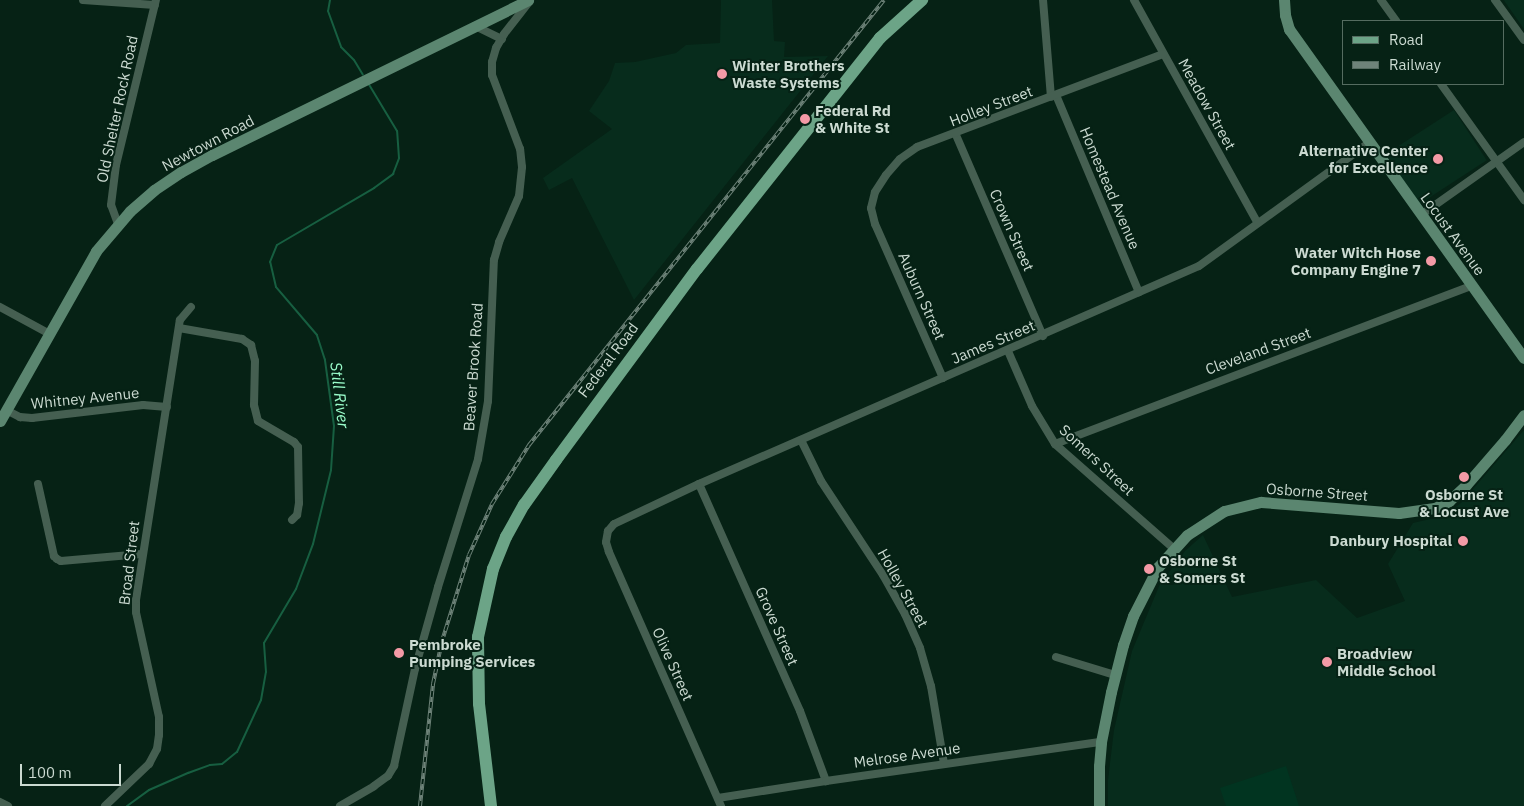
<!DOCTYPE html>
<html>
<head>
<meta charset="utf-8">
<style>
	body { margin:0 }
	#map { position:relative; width:1524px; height:806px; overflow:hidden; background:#062215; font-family:"IBM Plex Sans",sans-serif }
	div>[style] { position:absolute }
	.built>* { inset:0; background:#072c1c; transform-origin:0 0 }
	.green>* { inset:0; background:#013420 }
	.stream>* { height:2px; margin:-1px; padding:0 1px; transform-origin:1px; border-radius:1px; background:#175f41 }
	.street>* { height:8px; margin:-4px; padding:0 4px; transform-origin:4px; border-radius:4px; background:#455f51 }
	.secondary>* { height:11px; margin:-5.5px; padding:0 5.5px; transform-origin:5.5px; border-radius:5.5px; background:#5b8670 }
	.primary>* { height:12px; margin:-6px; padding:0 6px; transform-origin:6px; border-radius:6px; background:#6ca487 }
	.rail>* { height:4px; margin-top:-2px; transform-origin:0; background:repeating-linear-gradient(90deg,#062215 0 5.5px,#6e8379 0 11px); box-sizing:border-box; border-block:1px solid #6e8379 }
	.dots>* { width:14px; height:14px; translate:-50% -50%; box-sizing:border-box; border:2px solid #062215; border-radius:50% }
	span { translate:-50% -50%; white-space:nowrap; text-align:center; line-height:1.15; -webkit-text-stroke:4px #062215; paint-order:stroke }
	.poi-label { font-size:15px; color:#cbdad1; font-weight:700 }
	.left { translate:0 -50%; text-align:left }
	.right { translate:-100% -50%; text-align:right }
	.street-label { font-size:15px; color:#cbdad1 }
	.water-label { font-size:16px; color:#9afdcb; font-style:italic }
	.legend { position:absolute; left:1342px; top:20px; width:162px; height:65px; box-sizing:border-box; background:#062215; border:1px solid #556c60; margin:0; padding:6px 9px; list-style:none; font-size:15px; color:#cbdad1 }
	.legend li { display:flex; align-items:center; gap:10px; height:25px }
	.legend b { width:25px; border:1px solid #556c60 }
	.scale { position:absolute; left:20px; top:764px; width:101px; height:22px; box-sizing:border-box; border:2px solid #cbdad1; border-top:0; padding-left:6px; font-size:15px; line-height:18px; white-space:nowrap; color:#cbdad1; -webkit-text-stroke:4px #062215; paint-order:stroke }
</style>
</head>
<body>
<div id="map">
	<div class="built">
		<div style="clip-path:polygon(721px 0,772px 0,774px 41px,785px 42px,784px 57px,828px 56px,634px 300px,572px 178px,549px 190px,543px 178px,612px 129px,589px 111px,609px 81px,615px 63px,635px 62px,676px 53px,686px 45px,720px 43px)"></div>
		<div style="clip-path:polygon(1504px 0,1524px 0,1524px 29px,1505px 2px)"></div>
		<div style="left:1454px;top:110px;width:60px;height:81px;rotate:57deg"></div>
		<div style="clip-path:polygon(1524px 430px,1524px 806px,1108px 806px,1108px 780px,1114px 730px,1132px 651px,1160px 584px,1185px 551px,1203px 535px,1232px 597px,1316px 580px,1357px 618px,1405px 601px,1388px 564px,1413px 523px,1443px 516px,1461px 503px)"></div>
	</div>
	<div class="green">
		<div style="clip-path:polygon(1286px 766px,1299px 806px,1226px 806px,1220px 788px)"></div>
	</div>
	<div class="stream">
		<div style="left:330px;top:0;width:11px;rotate:100deg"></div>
		<div style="left:328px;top:11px;width:38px;rotate:70deg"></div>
		<div style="left:341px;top:47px;width:18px;rotate:45deg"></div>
		<div style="left:354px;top:60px;width:17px;rotate:59deg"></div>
		<div style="left:127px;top:806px;width:27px;rotate:-36deg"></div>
		<div style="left:149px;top:790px;width:43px;rotate:-23.6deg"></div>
		<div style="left:188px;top:773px;width:23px;rotate:-20deg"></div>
		<div style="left:210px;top:765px;width:12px;rotate:-5deg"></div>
		<div style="left:222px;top:764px;width:19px;rotate:-39deg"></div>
		<div style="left:237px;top:752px;width:57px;rotate:-65.2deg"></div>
		<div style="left:261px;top:700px;width:28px;rotate:-80deg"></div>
		<div style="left:266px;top:672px;width:29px;rotate:-94deg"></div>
		<div style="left:264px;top:643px;width:63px;rotate:-59.3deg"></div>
		<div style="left:296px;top:589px;width:48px;rotate:-69.3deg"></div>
		<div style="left:313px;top:544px;width:76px;rotate:-76.3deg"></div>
		<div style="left:331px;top:470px;width:44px;rotate:-86.1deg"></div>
		<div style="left:334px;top:426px;width:67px;rotate:-97.8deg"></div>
		<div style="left:325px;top:360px;width:26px;rotate:-108deg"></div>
		<div style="left:317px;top:335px;width:63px;rotate:-130.5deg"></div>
		<div style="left:276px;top:287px;width:26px;rotate:-103deg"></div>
		<div style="left:270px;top:262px;width:18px;rotate:-68deg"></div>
		<div style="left:277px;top:245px;width:113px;rotate:-30.4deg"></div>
		<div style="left:374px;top:188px;width:24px;rotate:-36deg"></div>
		<div style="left:393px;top:174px;width:17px;rotate:-69deg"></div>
		<div style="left:399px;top:158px;width:27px;rotate:-94deg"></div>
		<div style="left:397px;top:131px;width:56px;rotate:-121.1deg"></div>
	</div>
	<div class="street">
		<div style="left:83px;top:0;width:72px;rotate:4deg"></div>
		<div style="left:1043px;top:0;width:97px;rotate:85.3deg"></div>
		<div style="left:1134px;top:0;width:254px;rotate:61deg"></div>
		<div style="left:1381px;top:0;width:26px;rotate:54deg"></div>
		<div style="left:1495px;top:0;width:49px;rotate:54.1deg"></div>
		<div style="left:475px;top:26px;width:30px;rotate:26deg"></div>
		<div style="left:1441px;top:84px;width:143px;rotate:54.4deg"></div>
		<div style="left:1056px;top:95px;width:214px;rotate:67.2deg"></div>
		<div style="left:956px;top:135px;width:219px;rotate:66.6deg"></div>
		<div style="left:1421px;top:215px;width:126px;rotate:-35.3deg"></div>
		<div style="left:118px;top:224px;width:20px;rotate:-110deg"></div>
		<div style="left:111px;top:205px;width:40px;rotate:-82.9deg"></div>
		<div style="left:116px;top:165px;width:170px;rotate:-76.4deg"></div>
		<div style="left:0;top:307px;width:55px;rotate:28.4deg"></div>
		<div style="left:179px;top:328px;width:64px;rotate:9.9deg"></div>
		<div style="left:242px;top:339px;width:11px;rotate:34deg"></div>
		<div style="left:251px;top:345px;width:16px;rotate:76deg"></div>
		<div style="left:255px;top:361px;width:44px;rotate:91.3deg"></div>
		<div style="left:254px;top:405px;width:16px;rotate:76deg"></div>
		<div style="left:258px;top:421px;width:42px;rotate:30.3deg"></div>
		<div style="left:294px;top:442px;width:6px;rotate:51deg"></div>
		<div style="left:298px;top:447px;width:56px;rotate:89deg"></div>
		<div style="left:299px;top:503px;width:12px;rotate:99deg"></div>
		<div style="left:297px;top:515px;width:7px;rotate:135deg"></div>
		<div style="left:1008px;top:351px;width:60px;rotate:66.4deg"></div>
		<div style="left:1032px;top:406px;width:44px;rotate:58.8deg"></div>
		<div style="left:1055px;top:444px;width:157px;rotate:41.4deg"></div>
		<div style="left:943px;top:378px;width:168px;rotate:-113.8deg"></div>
		<div style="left:875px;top:224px;width:16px;rotate:-104deg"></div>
		<div style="left:871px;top:208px;width:16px;rotate:-76deg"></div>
		<div style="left:875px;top:192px;width:20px;rotate:-57deg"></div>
		<div style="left:886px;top:175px;width:21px;rotate:-49deg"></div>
		<div style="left:900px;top:159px;width:21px;rotate:-35deg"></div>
		<div style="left:917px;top:147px;width:263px;rotate:-20.7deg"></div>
		<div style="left:6px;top:410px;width:16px;rotate:27deg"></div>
		<div style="left:20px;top:417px;width:12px;rotate:5deg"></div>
		<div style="left:32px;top:418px;width:112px;rotate:-6.7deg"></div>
		<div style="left:143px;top:405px;width:24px;rotate:5deg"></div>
		<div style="left:801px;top:440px;width:46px;rotate:64deg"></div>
		<div style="left:821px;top:481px;width:113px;rotate:56.6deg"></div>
		<div style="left:883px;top:575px;width:45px;rotate:60.6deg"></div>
		<div style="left:905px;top:614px;width:37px;rotate:66deg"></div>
		<div style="left:920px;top:648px;width:40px;rotate:74deg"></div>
		<div style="left:931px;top:686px;width:79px;rotate:80.5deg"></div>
		<div style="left:1055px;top:444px;width:445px;rotate:-20.8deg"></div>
		<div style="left:38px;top:484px;width:74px;rotate:77.5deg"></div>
		<div style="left:54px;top:556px;width:4px;rotate:45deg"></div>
		<div style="left:57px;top:559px;width:4px;rotate:27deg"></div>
		<div style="left:61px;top:561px;width:81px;rotate:-4.9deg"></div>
		<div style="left:699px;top:484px;width:248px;rotate:66deg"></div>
		<div style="left:800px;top:711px;width:75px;rotate:69.6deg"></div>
		<div style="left:1056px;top:657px;width:62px;rotate:17deg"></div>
		<div style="left:718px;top:798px;width:109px;rotate:-8.9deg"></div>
		<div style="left:826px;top:781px;width:278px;rotate:-8.1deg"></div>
		<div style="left:0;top:802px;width:9px;rotate:27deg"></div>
		<div style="left:105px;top:806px;width:61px;rotate:-43.7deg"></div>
		<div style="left:149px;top:764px;width:17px;rotate:-62deg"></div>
		<div style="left:157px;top:749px;width:14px;rotate:-82deg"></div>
		<div style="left:159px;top:735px;width:18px;rotate:-90deg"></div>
		<div style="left:159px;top:717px;width:107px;rotate:-102.4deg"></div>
		<div style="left:136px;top:612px;width:12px;rotate:-90deg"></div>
		<div style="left:136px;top:600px;width:283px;rotate:-81.1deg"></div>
		<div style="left:180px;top:320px;width:17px;rotate:-50deg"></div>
		<div style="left:340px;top:806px;width:39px;rotate:-30deg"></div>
		<div style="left:374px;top:786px;width:17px;rotate:-36deg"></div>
		<div style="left:388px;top:776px;width:12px;rotate:-59deg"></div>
		<div style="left:394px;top:766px;width:99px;rotate:-77.8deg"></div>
		<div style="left:415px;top:669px;width:85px;rotate:-74.3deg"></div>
		<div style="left:438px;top:587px;width:134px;rotate:-72.6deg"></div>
		<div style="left:478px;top:459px;width:59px;rotate:-80.2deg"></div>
		<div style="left:488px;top:401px;width:141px;rotate:-87.6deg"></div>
		<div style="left:494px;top:260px;width:19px;rotate:-74deg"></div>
		<div style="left:499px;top:242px;width:50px;rotate:-66.5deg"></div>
		<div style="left:519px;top:196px;width:29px;rotate:-84deg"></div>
		<div style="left:522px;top:167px;width:18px;rotate:-96deg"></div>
		<div style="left:520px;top:149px;width:79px;rotate:-110.7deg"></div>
		<div style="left:492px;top:75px;width:13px;rotate:-90deg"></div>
		<div style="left:492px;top:62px;width:15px;rotate:-74deg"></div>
		<div style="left:496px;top:48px;width:16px;rotate:-60deg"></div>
		<div style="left:504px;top:34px;width:41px;rotate:-52deg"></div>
		<div style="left:721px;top:806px;width:278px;rotate:-113.8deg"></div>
		<div style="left:609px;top:552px;width:10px;rotate:-107deg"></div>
		<div style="left:606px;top:542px;width:11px;rotate:-80deg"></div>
		<div style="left:608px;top:531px;width:9px;rotate:-49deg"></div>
		<div style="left:614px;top:524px;width:94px;rotate:-25.2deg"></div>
		<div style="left:699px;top:484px;width:545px;rotate:-23.56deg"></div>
		<div style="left:1199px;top:266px;width:210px;rotate:-35.9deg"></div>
	</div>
	<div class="secondary">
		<div style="left:1284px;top:0;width:15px;rotate:86deg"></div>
		<div style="left:1285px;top:15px;width:15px;rotate:74deg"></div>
		<div style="left:1289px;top:29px;width:404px;rotate:54.5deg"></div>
		<div style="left:0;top:421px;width:195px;rotate:-60.5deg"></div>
		<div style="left:96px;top:251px;width:52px;rotate:-49.6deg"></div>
		<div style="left:130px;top:211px;width:32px;rotate:-41deg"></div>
		<div style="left:154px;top:190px;width:32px;rotate:-34deg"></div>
		<div style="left:181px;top:172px;width:35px;rotate:-29deg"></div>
		<div style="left:212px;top:155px;width:352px;rotate:-26.1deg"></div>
		<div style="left:1099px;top:806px;width:40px;rotate:-90deg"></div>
		<div style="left:1099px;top:766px;width:24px;rotate:-85deg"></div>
		<div style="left:1101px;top:742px;width:51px;rotate:-78.7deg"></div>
		<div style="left:1111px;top:692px;width:49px;rotate:-75.7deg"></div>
		<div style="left:1123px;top:645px;width:31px;rotate:-71deg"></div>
		<div style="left:1133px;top:616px;width:55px;rotate:-63deg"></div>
		<div style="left:1158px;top:567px;width:43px;rotate:-47.8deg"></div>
		<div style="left:1187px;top:535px;width:44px;rotate:-33deg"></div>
		<div style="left:1224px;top:511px;width:38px;rotate:-14deg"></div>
		<div style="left:1261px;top:502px;width:138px;rotate:4.6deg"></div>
		<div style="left:1399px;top:513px;width:36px;rotate:-8deg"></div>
		<div style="left:1435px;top:508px;width:16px;rotate:-27deg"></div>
		<div style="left:1449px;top:501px;width:23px;rotate:-43deg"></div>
		<div style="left:1466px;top:485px;width:60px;rotate:-49.1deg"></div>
		<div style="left:1505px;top:440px;width:31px;rotate:-53deg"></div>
	</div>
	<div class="primary">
		<div style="left:491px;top:806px;width:103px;rotate:-96.7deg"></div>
		<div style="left:479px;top:704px;width:67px;rotate:-90.9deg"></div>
		<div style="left:478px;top:637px;width:70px;rotate:-77.6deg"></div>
		<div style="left:493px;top:569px;width:35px;rotate:-68deg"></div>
		<div style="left:506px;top:537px;width:37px;rotate:-61deg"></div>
		<div style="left:524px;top:505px;width:55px;rotate:-54.6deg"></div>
		<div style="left:556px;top:460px;width:237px;rotate:-53.6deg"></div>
		<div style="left:697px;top:269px;width:295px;rotate:-51.6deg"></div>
		<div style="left:880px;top:38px;width:57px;rotate:-42.1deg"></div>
	</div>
	<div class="rail">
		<div style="left:420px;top:806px;width:123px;rotate:-83.9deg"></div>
		<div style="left:433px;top:684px;width:44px;rotate:-78.2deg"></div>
		<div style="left:442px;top:641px;width:90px;rotate:-72.6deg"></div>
		<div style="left:469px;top:555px;width:56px;rotate:-65.7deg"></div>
		<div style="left:492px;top:504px;width:70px;rotate:-57.9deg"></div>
		<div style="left:529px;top:445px;width:569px;rotate:-51.42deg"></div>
	</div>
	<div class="dots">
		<div style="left:722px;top:74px;background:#f49aa6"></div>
		<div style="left:805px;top:119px;background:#f49aa6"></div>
		<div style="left:1438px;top:159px;background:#f49aa6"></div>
		<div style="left:1431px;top:261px;background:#f49aa6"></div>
		<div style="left:1464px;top:477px;background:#f49aa6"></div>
		<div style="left:1463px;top:541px;background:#f49aa6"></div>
		<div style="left:1149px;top:569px;background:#f49aa6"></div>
		<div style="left:399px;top:653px;background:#f49aa6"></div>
		<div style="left:1327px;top:662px;background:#f49aa6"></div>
	</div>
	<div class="poi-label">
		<span class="left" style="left:732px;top:74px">Winter Brothers<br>Waste Systems</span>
		<span class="left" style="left:815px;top:119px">Federal Rd<br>&amp; White St</span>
		<span class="right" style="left:1428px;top:159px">Alternative Center<br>for Excellence</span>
		<span class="right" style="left:1421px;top:261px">Water Witch Hose<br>Company Engine 7</span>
		<span style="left:1464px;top:503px">Osborne St<br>&amp; Locust Ave</span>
		<span class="right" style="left:1452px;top:541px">Danbury Hospital</span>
		<span class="left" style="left:1159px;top:569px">Osborne St<br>&amp; Somers St</span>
		<span class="left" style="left:409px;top:653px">Pembroke<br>Pumping Services</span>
		<span class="left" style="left:1337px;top:662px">Broadview<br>Middle School</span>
	</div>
	<div class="street-label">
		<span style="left:1207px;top:104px;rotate:61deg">Meadow Street</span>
		<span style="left:991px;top:106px;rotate:-21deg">Holley Street</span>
		<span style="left:117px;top:109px;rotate:-78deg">Old Shelter Rock Road</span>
		<span style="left:208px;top:143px;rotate:-28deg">Newtown Road</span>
		<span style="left:1110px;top:188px;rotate:67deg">Homestead Avenue</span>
		<span style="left:1012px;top:230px;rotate:66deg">Crown Street</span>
		<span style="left:1453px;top:234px;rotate:54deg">Locust Avenue</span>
		<span style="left:922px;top:296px;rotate:66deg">Auburn Street</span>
		<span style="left:993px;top:342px;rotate:-23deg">James Street</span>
		<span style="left:1258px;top:351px;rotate:-20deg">Cleveland Street</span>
		<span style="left:608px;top:360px;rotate:-53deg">Federal Road</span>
		<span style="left:473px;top:367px;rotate:-86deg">Beaver Brook Road</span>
		<span style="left:85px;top:398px;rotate:-6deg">Whitney Avenue</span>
		<span style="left:1097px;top:460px;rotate:43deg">Somers Street</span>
		<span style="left:1317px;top:492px;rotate:4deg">Osborne Street</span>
		<span style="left:129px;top:563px;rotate:-83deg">Broad Street</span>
		<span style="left:903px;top:588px;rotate:61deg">Holley Street</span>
		<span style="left:777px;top:626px;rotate:66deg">Grove Street</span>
		<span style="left:673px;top:664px;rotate:66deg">Olive Street</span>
		<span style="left:907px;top:755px;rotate:-8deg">Melrose Avenue</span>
	</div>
	<div class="water-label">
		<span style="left:340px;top:395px;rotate:83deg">Still River</span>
	</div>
	<ul class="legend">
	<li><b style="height:6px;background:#6ca487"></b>Road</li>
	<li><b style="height:6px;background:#6e8379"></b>Railway</li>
	</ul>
	<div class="scale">100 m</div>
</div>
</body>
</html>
